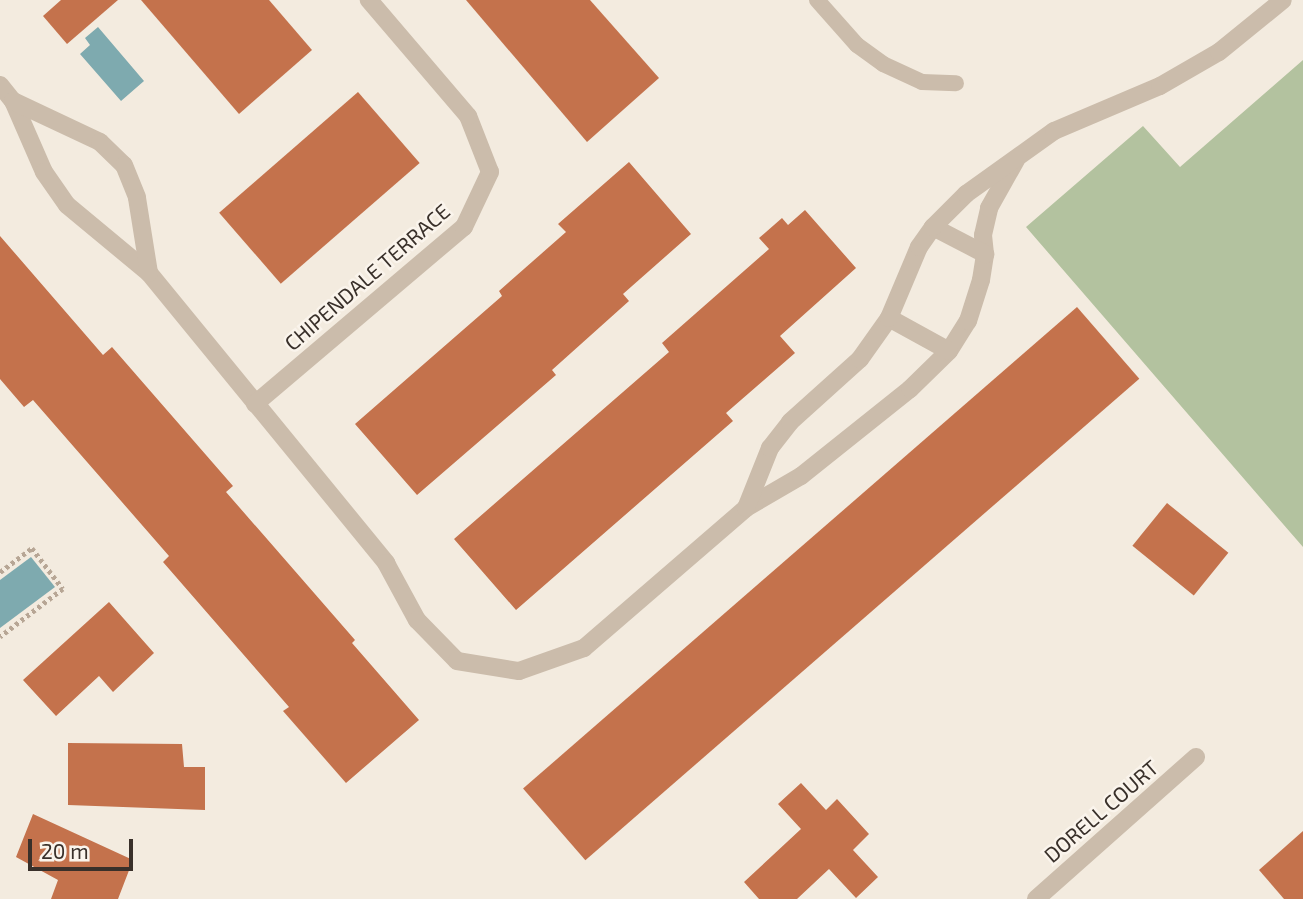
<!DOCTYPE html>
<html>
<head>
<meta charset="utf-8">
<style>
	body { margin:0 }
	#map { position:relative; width:1303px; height:899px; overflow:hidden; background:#f3ebdf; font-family:"Exo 2",sans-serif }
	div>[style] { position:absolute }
	.green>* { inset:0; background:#b3c29f }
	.water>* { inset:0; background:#7eaaaf }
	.building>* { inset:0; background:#c4724c; transform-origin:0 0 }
	.path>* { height:4.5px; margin-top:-2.25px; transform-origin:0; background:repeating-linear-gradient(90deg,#b7a695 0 3.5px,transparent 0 7px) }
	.service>* { height:16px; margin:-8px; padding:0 8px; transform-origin:8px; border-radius:8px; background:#cbbcab }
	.minor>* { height:18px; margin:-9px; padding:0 9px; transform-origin:9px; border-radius:9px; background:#cbbcab }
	span { translate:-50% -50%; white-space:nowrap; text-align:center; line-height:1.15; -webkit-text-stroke:5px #faf4ec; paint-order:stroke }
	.street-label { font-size:21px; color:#39302a }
	.scale { position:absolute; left:28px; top:839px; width:105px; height:32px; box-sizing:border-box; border:4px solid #39302a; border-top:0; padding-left:9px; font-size:21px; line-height:24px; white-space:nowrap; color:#39302a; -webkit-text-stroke:5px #faf4ec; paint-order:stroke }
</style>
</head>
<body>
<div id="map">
	<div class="green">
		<div style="clip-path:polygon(1303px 60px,1303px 547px,1026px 227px,1143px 126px,1180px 167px)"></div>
	</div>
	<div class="water">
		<div style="clip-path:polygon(98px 27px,144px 81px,121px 101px,80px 54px,90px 45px,85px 38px)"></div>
		<div style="clip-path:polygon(31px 557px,55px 587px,0 628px,0 580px)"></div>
	</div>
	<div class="building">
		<div style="clip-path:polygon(61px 0,118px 0,67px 44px,43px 16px)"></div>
		<div style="clip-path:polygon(141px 0,269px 0,312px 50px,239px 114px)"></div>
		<div style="clip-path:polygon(466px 0,590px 0,659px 78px,587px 142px)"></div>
		<div style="left:358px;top:92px;width:94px;height:184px;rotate:49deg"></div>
		<div style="clip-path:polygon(629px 162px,691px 234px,623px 294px,629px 301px,552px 370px,556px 375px,417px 495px,355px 424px,502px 296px,499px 291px,566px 232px,558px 224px)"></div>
		<div style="clip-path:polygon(805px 210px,856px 268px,780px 336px,795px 353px,726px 413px,733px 421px,516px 610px,454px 539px,669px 352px,662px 343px,769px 249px,759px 238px,782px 218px,788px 225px)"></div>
		<div style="clip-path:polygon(0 236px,103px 355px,112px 347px,233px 486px,226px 492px,355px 640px,352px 643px,419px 720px,346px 783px,283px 711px,289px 707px,163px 562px,169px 556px,33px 400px,24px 407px,0 379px)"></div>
		<div style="left:1077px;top:307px;width:95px;height:734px;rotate:49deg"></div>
		<div style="left:1167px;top:503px;width:79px;height:55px;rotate:39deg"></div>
		<div style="clip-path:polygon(109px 602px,154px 653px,113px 692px,99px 676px,56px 716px,23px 680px)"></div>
		<div style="clip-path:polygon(68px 743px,182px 744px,184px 767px,205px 767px,205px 810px,68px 805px)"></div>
		<div style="clip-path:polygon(801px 783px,826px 810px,837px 799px,869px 834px,853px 850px,878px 877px,856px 898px,829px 869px,797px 899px,759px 899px,744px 882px,801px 829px,778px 804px)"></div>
		<div style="clip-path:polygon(33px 814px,133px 860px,118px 899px,51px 899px,58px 880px,16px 857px)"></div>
		<div style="clip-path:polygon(1303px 831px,1303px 899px,1284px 899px,1259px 870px)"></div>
	</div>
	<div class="path">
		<div style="left:0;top:572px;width:40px;rotate:-37deg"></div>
		<div style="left:32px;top:548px;width:51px;rotate:52.9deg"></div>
		<div style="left:63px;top:589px;width:79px;rotate:142.7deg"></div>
	</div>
	<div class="service">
		<div style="left:817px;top:0;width:60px;rotate:48.4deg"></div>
		<div style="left:857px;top:45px;width:32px;rotate:36deg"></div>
		<div style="left:883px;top:64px;width:43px;rotate:24.8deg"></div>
		<div style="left:922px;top:82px;width:34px;rotate:2deg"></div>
	</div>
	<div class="minor">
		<div style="left:0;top:85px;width:21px;rotate:51deg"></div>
		<div style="left:13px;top:101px;width:77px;rotate:66.4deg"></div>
		<div style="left:44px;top:172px;width:40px;rotate:55.1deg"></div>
		<div style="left:67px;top:205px;width:107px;rotate:39.7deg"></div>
		<div style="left:149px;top:273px;width:375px;rotate:50.7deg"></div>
		<div style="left:386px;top:563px;width:65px;rotate:61.5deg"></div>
		<div style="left:417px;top:620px;width:57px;rotate:45.7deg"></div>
		<div style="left:457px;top:661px;width:63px;rotate:9.2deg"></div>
		<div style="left:519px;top:671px;width:69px;rotate:-19.5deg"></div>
		<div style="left:584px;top:648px;width:214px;rotate:-40.8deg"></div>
		<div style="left:746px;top:508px;width:64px;rotate:-30.2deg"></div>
		<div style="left:801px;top:476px;width:139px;rotate:-38.6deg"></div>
		<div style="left:910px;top:389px;width:54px;rotate:-44.3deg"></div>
		<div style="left:949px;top:351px;width:36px;rotate:-58deg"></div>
		<div style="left:968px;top:321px;width:43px;rotate:-72.4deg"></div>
		<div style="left:981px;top:280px;width:26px;rotate:-81deg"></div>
		<div style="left:985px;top:254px;width:19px;rotate:-96deg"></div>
		<div style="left:983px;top:235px;width:28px;rotate:-77deg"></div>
		<div style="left:989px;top:208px;width:55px;rotate:-60.6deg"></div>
		<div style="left:13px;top:101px;width:96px;rotate:25.2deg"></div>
		<div style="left:100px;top:142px;width:33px;rotate:44deg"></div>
		<div style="left:124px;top:165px;width:35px;rotate:68deg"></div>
		<div style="left:137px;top:198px;width:76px;rotate:80.9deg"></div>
		<div style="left:933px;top:227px;width:59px;rotate:27.4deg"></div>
		<div style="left:889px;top:318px;width:68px;rotate:28.8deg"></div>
		<div style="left:255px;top:404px;width:274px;rotate:-40.3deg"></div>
		<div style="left:464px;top:227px;width:61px;rotate:-64.7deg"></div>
		<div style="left:490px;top:172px;width:60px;rotate:-111.4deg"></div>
		<div style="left:468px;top:116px;width:153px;rotate:-130.5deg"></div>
		<div style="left:746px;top:508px;width:65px;rotate:-68.2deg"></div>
		<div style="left:770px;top:448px;width:33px;rotate:-52deg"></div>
		<div style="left:790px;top:422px;width:94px;rotate:-42deg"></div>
		<div style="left:860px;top:359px;width:50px;rotate:-54.7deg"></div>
		<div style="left:889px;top:318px;width:77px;rotate:-67.1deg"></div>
		<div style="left:919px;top:247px;width:24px;rotate:-55deg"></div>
		<div style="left:933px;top:227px;width:47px;rotate:-45deg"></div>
		<div style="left:966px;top:194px;width:108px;rotate:-35.6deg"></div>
		<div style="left:1054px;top:131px;width:115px;rotate:-23deg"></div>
		<div style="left:1160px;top:86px;width:68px;rotate:-30deg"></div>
		<div style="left:1219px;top:52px;width:82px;rotate:-39.1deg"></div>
		<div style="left:1036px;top:899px;width:214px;rotate:-41.6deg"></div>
	</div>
	<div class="street-label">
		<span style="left:367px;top:277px;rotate:-41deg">CHIPENDALE TERRACE</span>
		<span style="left:1101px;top:811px;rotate:-41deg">DORELL COURT</span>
	</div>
	<div class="scale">20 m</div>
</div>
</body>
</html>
